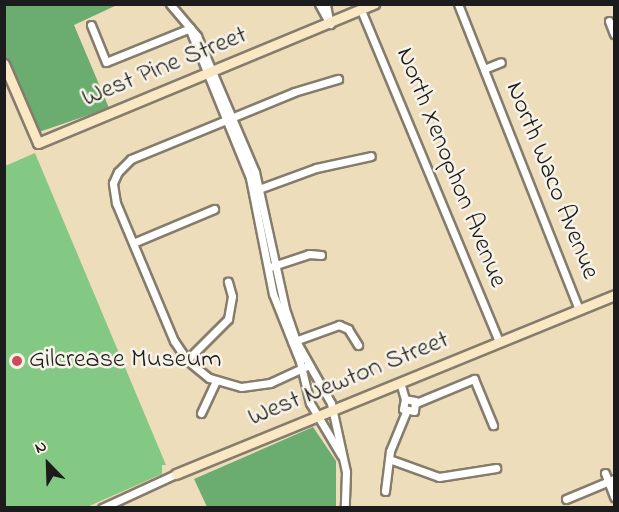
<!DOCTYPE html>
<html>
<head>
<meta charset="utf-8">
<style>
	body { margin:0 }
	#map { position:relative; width:619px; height:512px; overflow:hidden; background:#edb; font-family:"Indie Flower",sans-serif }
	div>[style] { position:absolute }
	.green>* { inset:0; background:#84c983 }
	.forest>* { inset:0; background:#6bad71 }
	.roads { filter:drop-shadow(2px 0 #857c6c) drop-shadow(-2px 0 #857c6c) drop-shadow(0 2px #857c6c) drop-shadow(0 -2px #857c6c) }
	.street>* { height:7px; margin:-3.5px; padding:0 3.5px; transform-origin:3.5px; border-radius:3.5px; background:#fff }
	.secondary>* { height:9px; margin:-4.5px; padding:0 4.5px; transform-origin:4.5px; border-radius:4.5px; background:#fae7c3 }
	.dots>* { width:16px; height:16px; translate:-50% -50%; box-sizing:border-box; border:3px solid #f7f3e8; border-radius:50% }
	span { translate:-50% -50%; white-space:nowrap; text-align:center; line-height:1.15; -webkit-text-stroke:5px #f7f3e8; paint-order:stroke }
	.street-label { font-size:26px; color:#1c1c1c }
	.poi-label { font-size:26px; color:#1c1c1c }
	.left { translate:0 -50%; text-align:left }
	.frame { position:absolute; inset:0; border:6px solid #1c1c1c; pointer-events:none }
	.north { position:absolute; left:18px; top:434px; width:60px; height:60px; -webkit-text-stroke:4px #f7f3e8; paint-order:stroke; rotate:337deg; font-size:16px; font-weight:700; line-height:24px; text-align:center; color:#1c1c1c }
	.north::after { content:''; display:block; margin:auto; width:21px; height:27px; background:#1c1c1c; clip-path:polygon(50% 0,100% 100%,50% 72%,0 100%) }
</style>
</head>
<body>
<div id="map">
	<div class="green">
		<div style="clip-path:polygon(35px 153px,166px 465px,162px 465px,162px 474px,87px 507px,5px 507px,5px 166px)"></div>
	</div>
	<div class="forest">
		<div style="clip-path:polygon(4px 5px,117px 5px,74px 25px,109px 108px,39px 132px,5px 57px)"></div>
		<div style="clip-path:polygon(313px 427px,336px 461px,336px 507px,207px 507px,194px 479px)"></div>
	</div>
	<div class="roads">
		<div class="street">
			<div style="left:170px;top:4px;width:42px;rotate:49.8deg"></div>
			<div style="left:197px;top:36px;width:148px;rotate:66.9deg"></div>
			<div style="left:255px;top:172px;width:140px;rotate:77.6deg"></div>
			<div style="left:285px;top:309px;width:34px;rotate:71deg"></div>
			<div style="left:296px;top:341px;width:71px;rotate:60.6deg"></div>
			<div style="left:331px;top:403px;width:71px;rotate:77.7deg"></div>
			<div style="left:346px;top:472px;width:36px;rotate:92deg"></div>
			<div style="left:319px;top:4px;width:23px;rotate:61deg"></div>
			<div style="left:326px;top:4px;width:17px;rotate:80deg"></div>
			<div style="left:458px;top:4px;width:328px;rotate:68.4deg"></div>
			<div style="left:361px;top:10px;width:360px;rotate:67.4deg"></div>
			<div style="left:609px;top:21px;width:14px;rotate:69deg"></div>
			<div style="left:91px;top:25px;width:40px;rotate:68deg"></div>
			<div style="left:106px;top:62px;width:91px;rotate:-22deg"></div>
			<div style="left:190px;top:30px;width:160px;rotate:67.9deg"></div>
			<div style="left:250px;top:178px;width:118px;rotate:78.8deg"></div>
			<div style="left:273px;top:294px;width:73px;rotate:68.3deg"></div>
			<div style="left:300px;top:362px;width:42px;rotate:76.3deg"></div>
			<div style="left:310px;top:403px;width:61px;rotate:59.2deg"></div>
			<div style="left:484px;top:69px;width:18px;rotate:-22deg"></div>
			<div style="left:256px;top:190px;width:64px;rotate:-20.1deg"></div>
			<div style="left:316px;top:168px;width:56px;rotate:-12.3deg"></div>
			<div style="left:133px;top:243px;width:88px;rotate:-22.8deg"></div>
			<div style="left:270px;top:267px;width:41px;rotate:-18.4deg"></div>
			<div style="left:309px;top:254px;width:12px;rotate:5deg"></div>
			<div style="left:292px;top:342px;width:50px;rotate:-19.9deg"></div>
			<div style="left:339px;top:325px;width:10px;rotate:24deg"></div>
			<div style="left:348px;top:329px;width:19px;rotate:58deg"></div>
			<div style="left:187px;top:360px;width:58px;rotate:-45deg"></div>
			<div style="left:228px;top:319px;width:23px;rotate:-80deg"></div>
			<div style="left:232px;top:296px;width:15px;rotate:-106deg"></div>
			<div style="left:309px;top:365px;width:43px;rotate:155.2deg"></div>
			<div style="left:270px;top:383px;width:29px;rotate:172deg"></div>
			<div style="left:241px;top:387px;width:33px;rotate:-164deg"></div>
			<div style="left:209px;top:378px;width:28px;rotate:-141deg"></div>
			<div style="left:187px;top:360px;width:23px;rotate:-124deg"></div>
			<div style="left:174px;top:341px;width:150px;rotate:-112.8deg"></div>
			<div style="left:116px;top:203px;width:20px;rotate:-99deg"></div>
			<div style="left:113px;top:183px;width:12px;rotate:-66deg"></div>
			<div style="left:118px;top:172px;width:18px;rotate:-45deg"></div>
			<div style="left:131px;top:159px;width:176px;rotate:-22.3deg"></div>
			<div style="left:294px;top:92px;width:46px;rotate:-16.5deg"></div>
			<div style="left:400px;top:382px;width:18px;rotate:74deg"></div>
			<div style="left:405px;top:399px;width:10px;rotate:101deg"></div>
			<div style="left:403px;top:409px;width:11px;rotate:10deg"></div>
			<div style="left:414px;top:411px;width:10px;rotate:-84deg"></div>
			<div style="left:415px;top:401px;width:10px;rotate:-169deg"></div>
			<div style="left:416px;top:403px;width:63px;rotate:-22.5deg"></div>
			<div style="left:474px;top:379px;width:50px;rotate:67.6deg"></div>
			<div style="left:201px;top:413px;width:35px;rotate:-65deg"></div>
			<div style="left:389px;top:459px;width:53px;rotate:19.8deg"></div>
			<div style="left:439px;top:477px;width:58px;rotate:-9deg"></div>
			<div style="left:605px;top:473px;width:26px;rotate:69deg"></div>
			<div style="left:385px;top:491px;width:40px;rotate:-82.9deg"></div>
			<div style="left:390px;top:451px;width:42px;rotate:-67.7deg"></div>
			<div style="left:566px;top:499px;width:52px;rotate:-22.6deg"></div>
			<div style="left:102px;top:508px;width:81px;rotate:-24.7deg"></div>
		</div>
		<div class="secondary">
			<div style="left:4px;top:64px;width:86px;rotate:66.7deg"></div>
			<div style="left:38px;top:143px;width:364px;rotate:-22.5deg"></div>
			<div style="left:176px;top:474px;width:473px;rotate:-22.2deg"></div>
		</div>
	</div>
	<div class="dots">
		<div style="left:17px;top:361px;background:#d1495b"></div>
	</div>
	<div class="street-label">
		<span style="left:165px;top:68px;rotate:-22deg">West Pine Street</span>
		<span style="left:450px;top:168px;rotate:68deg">North Xenophon Avenue</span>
		<span style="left:551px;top:181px;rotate:68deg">North Waco Avenue</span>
		<span style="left:349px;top:380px;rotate:-22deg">West Newton Street</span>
	</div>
	<div class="poi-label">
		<span class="left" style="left:29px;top:361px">Gilcrease Museum</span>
	</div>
	<div class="frame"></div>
	<div class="north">N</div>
</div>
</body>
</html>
